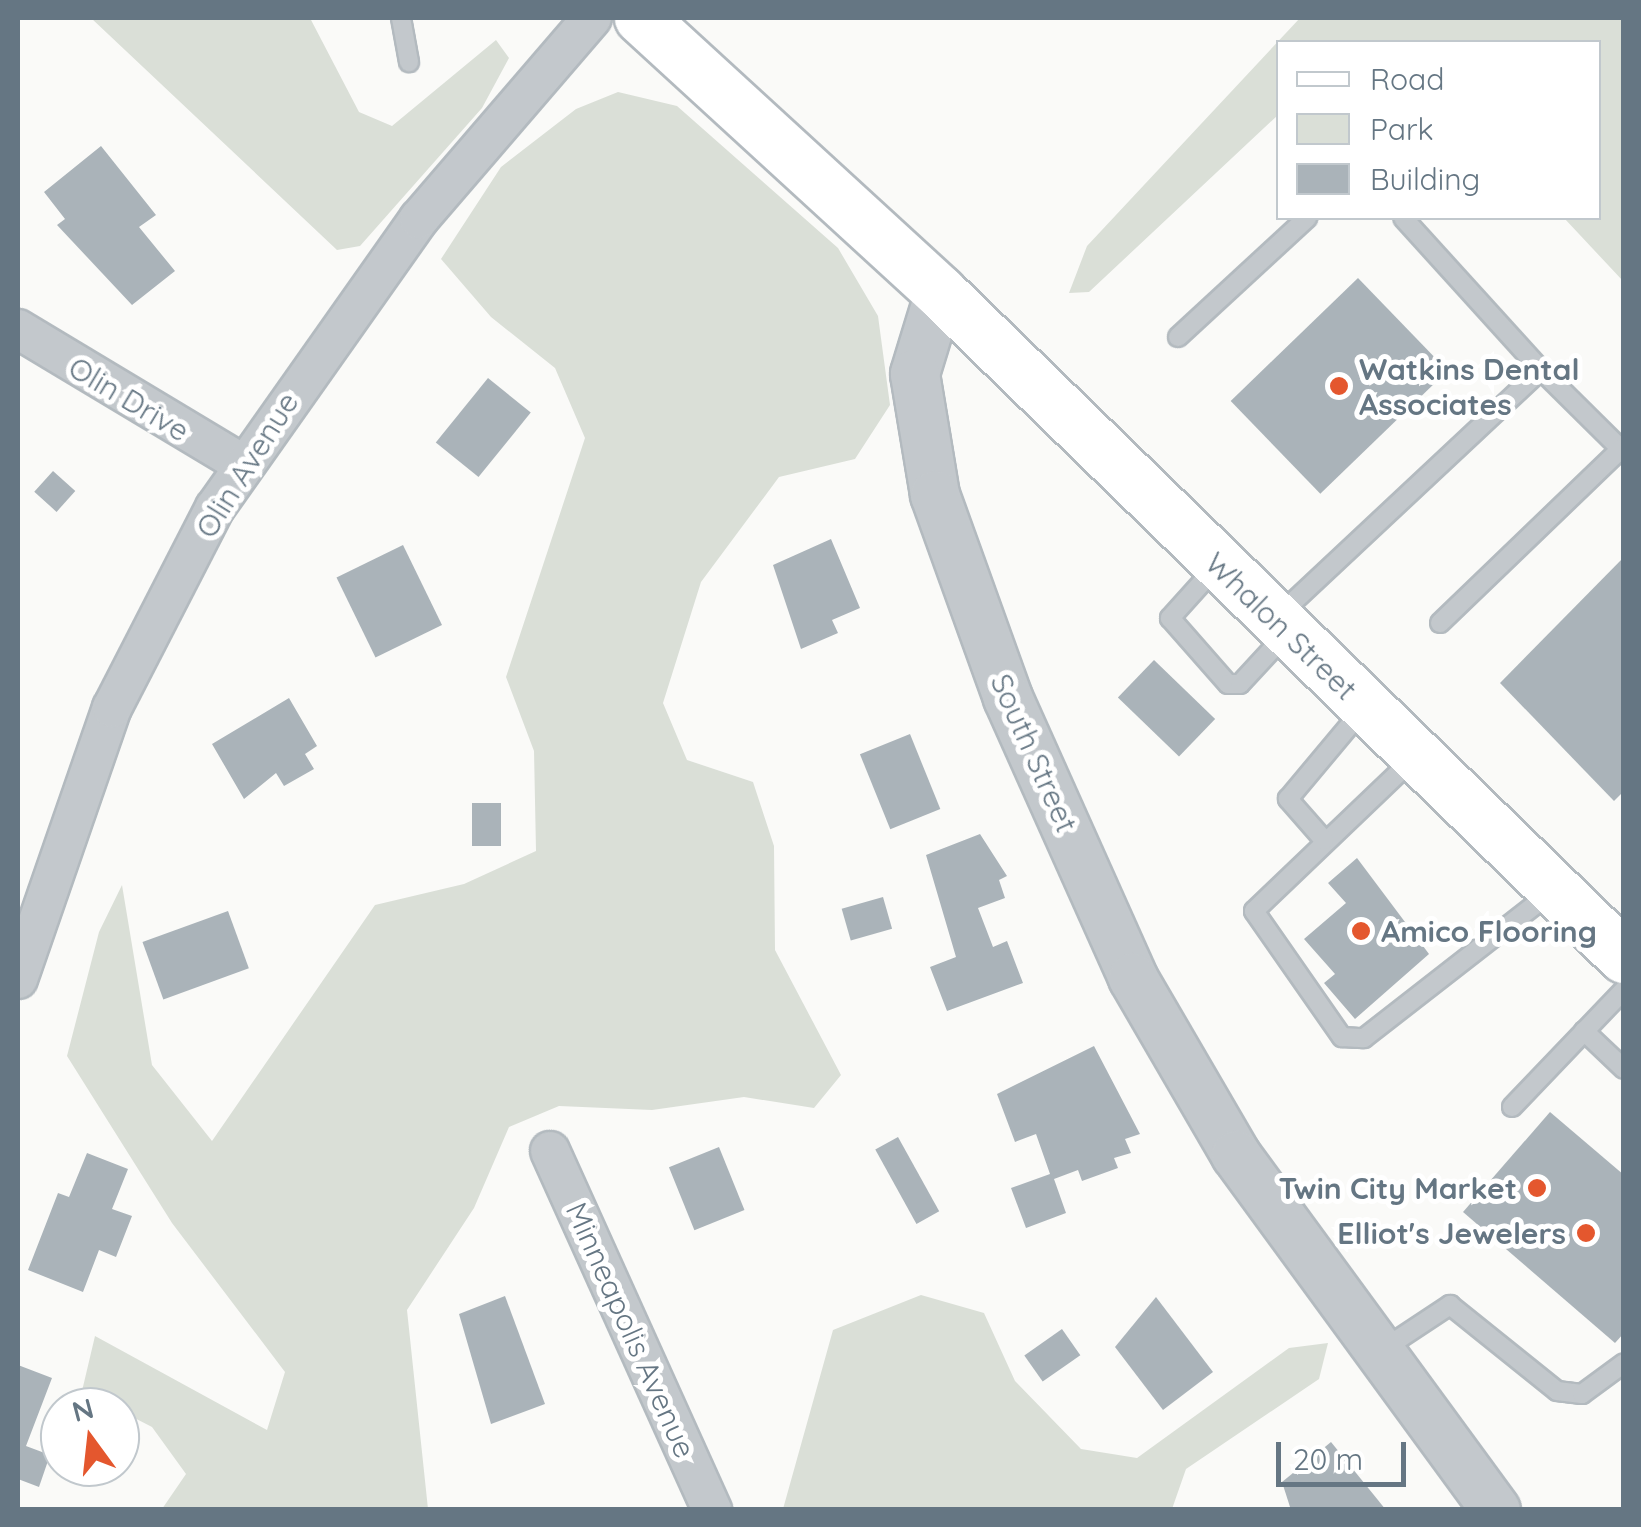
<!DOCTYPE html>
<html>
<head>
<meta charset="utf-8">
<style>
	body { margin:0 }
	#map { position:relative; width:1641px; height:1527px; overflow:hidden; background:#fafaf8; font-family:Quicksand,sans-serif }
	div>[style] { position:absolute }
	.green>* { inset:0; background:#dadfd7 }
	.building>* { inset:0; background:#aab3b9; transform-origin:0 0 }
	.roads { filter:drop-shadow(2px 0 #b3babf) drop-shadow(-2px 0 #b3babf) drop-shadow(0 2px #b3babf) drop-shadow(0 -2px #b3babf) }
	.service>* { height:18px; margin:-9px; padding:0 9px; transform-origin:9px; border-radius:9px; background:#c3c8cc }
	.minor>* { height:38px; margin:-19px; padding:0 19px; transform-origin:19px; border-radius:19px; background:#c3c8cc }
	.tertiary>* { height:48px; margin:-24px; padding:0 24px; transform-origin:24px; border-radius:24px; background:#c3c8cc }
	.secondary>* { height:52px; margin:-26px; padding:0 26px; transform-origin:26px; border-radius:26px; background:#fff }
	.dots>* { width:28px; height:28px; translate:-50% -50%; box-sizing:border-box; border:5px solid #fff; border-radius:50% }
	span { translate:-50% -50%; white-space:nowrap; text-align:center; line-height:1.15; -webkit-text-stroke:10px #fff; paint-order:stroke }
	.poi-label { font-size:30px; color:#657683; font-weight:700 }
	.left { translate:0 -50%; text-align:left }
	.right { translate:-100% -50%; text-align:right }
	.street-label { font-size:30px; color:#657683 }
	.frame { position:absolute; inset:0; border:20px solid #657683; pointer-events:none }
	.legend { position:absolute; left:1276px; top:40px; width:325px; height:180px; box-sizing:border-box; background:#fff; border:2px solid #c1c8cd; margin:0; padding:12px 18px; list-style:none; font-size:30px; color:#657683 }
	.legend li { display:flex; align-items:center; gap:20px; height:50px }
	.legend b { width:50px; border:2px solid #c1c8cd }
	.north { position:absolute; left:40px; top:1387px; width:100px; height:100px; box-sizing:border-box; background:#fff; border:2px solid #c1c8cd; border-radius:50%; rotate:345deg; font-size:28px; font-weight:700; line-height:40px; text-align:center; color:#657683 }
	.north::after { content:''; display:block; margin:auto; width:35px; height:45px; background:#e4572e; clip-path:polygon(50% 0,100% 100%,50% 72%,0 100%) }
	.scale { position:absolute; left:1276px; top:1442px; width:130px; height:45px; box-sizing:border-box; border:5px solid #657683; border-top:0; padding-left:12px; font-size:30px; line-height:35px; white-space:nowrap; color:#657683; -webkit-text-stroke:8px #fff; paint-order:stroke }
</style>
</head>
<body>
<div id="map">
	<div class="green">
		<div style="clip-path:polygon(91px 18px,310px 18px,359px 112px,392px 126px,496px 40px,509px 58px,482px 108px,360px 246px,337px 250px)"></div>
		<div style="clip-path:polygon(1300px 18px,1623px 18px,1623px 281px,1564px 218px,1598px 218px,1598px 42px,1278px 42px,1278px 115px,1089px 292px,1069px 293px,1087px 246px)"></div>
		<div style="clip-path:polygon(618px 92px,677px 106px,838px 248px,878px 316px,890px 405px,855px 459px,779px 477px,701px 582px,663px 703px,687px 760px,753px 782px,774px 846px,775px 950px,841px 1075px,814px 1108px,744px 1097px,652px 1110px,559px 1106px,509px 1127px,474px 1208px,407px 1310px,428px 1509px,162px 1509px,186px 1474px,152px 1427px,82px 1391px,95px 1336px,267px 1430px,285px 1372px,172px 1223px,67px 1056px,99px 932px,122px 885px,152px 1065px,212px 1141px,375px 905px,464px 884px,536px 851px,534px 751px,506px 677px,585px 438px,555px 368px,491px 317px,441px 259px,501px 167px,576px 109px)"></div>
		<div style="clip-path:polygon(921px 1295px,984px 1313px,1015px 1381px,1081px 1449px,1137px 1458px,1289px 1348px,1328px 1343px,1319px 1379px,1186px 1469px,1172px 1509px,783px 1509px,833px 1330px)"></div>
	</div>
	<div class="building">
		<div style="clip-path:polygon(101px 146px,156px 215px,139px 227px,175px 271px,132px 305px,57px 225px,65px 219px,44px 192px)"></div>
		<div style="left:1358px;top:278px;width:129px;height:177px;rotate:46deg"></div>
		<div style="left:488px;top:378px;width:55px;height:83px;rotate:39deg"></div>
		<div style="left:53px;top:471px;width:30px;height:28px;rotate:42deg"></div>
		<div style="clip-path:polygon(831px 539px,860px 608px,832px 620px,838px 633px,801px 649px,773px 565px)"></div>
		<div style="left:403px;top:545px;width:89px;height:74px;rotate:64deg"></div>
		<div style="clip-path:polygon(1624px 557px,1624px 791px,1614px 801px,1500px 683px)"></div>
		<div style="left:1154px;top:660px;width:85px;height:52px;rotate:44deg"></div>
		<div style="clip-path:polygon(289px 698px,317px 746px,305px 754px,314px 769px,284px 786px,276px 773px,244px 799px,212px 744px)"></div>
		<div style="left:910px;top:734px;width:81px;height:54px;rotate:68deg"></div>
		<div style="left:472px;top:803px;width:29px;height:43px"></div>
		<div style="clip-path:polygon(980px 834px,1007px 876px,999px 880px,1005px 898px,978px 908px,993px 947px,1007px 941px,1023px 983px,947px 1011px,930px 967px,956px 957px,926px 855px)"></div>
		<div style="clip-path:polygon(1357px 858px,1429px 954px,1355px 1019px,1324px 983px,1335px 974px,1304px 939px,1346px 903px,1328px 883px)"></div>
		<div style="left:883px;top:897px;width:33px;height:43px;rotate:74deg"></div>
		<div style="left:228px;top:911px;width:61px;height:91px;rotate:70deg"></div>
		<div style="clip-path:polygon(1094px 1046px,1140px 1134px,1125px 1139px,1131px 1153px,1114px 1158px,1118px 1168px,1082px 1181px,1078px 1170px,1054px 1179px,1066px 1213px,1026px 1228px,1011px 1188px,1050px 1174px,1036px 1134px,1015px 1142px,997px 1094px)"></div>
		<div style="clip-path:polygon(1550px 1112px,1624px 1175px,1624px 1333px,1615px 1343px,1463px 1212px)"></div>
		<div style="left:898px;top:1137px;width:85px;height:26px;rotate:61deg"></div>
		<div style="left:719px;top:1147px;width:68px;height:54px;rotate:68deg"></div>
		<div style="clip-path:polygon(87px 1153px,128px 1169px,112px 1209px,132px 1216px,116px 1257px,99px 1250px,83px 1292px,28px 1270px,58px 1193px,69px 1197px)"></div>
		<div style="clip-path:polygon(505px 1296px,545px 1404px,491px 1424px,459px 1314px)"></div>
		<div style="clip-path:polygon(1156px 1297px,1213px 1372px,1163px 1410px,1115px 1347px)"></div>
		<div style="left:1062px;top:1329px;width:32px;height:46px;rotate:55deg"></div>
		<div style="clip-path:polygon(18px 1365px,52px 1378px,26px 1446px,50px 1455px,39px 1487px,18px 1479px)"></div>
		<div style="clip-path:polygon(1331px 1442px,1386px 1510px,1291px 1510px,1282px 1482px)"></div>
	</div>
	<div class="roads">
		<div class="service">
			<div style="left:401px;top:18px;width:45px;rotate:79.7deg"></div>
			<div style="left:1178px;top:337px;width:176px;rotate:-42.7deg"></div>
			<div style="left:1541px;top:370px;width:117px;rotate:44.7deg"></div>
			<div style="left:1216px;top:567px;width:69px;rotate:132deg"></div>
			<div style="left:1170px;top:618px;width:88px;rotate:48.7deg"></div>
			<div style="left:1228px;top:684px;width:12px"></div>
			<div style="left:1240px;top:684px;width:69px;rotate:-47.3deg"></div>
			<div style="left:1278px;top:616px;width:360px;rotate:-43.1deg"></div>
			<div style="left:1541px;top:370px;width:205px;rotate:-132.2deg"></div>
			<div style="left:1440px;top:623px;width:251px;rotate:-43.9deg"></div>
			<div style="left:1413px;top:759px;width:220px;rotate:136.3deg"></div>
			<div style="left:1254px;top:911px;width:154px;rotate:55.1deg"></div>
			<div style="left:1342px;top:1037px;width:22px;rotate:3deg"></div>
			<div style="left:1364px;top:1038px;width:239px;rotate:-37.9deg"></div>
			<div style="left:1324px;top:840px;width:55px;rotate:-131.3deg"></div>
			<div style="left:1288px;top:799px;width:119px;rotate:-50.1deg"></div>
			<div style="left:1584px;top:1031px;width:55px;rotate:43.5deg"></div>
			<div style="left:1512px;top:1107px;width:162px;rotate:-46.3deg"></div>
			<div style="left:1382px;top:1350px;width:82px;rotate:-33.5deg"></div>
			<div style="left:1450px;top:1305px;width:137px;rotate:38.8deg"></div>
			<div style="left:1557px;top:1391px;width:25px;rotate:7deg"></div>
			<div style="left:1582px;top:1394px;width:52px;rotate:-36.4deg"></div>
		</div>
		<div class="minor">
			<div style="left:18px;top:329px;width:262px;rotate:31deg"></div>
			<div style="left:18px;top:979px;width:287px;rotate:-70.9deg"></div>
			<div style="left:112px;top:708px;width:225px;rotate:-62.8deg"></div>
			<div style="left:215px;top:508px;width:354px;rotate:-54.8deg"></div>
			<div style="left:419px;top:219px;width:265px;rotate:-49.3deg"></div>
			<div style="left:550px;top:1151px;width:394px;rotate:65.7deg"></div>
		</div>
		<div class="tertiary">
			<div style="left:940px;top:292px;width:86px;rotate:107deg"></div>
			<div style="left:915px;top:374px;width:123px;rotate:80.6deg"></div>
			<div style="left:935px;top:495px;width:216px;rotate:70.2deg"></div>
			<div style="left:1008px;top:698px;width:307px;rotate:65.9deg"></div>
			<div style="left:1133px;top:978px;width:205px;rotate:59.8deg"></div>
			<div style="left:1236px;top:1155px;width:440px;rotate:53.8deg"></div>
		</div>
		<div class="secondary">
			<div style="left:641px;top:18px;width:406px;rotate:42.5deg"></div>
			<div style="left:940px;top:292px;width:954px;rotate:44.19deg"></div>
		</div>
	</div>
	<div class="dots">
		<div style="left:1339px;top:386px;background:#e4572e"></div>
		<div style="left:1361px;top:931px;background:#e4572e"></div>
		<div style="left:1537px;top:1188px;background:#e4572e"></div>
		<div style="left:1586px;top:1233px;background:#e4572e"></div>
	</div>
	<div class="poi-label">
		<span class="left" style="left:1359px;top:386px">Watkins Dental<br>Associates</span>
		<span class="left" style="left:1381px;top:931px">Amico Flooring</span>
		<span class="right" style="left:1517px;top:1188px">Twin City Market</span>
		<span class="right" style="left:1566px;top:1233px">Elliot's Jewelers</span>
	</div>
	<div class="street-label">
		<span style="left:129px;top:399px;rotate:31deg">Olin Drive</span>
		<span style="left:247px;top:465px;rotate:-58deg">Olin Avenue</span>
		<span style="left:1281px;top:626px;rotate:44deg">Whalon Street</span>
		<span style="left:1034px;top:753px;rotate:66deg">South Street</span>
		<span style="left:631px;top:1330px;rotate:66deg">Minneapolis Avenue</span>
	</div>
	<div class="frame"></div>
	<ul class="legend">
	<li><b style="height:12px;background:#fff"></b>Road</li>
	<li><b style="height:28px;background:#dadfd7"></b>Park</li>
	<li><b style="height:28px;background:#aab3b9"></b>Building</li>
	</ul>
	<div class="north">N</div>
	<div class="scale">20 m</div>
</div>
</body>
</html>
